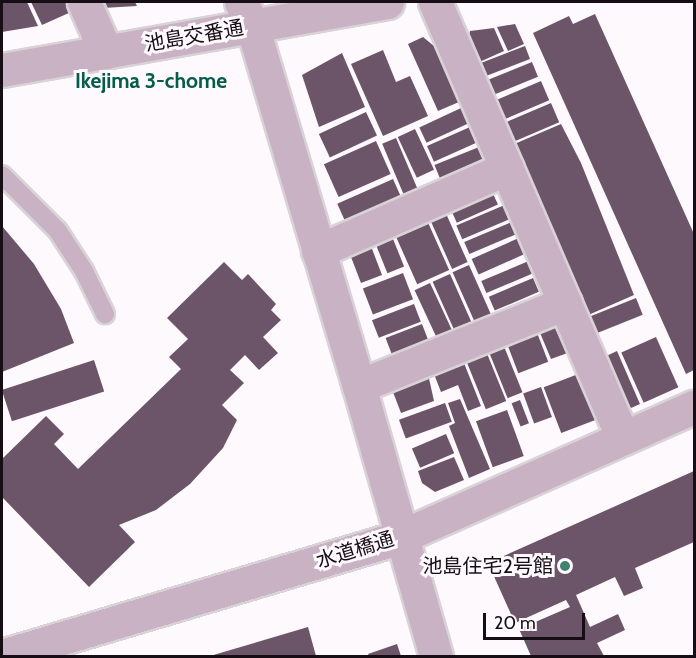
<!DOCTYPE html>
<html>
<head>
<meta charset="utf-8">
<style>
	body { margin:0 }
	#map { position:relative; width:696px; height:658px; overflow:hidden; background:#fef9fd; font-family:Cabin,"Noto Sans JP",sans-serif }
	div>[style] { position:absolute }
	.building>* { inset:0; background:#6d5569; transform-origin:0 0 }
	.roads { filter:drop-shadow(2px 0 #d9d3d8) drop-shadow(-2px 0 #d9d3d8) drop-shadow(0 2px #d9d3d8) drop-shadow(0 -2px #d9d3d8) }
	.service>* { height:18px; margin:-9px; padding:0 9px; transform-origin:9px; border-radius:9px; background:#c8b2c4 }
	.minor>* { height:33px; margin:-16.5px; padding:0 16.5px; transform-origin:16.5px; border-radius:16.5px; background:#c8b2c4 }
	.tertiary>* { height:33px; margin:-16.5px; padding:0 16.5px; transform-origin:16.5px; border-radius:16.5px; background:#c8b2c4 }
	.dots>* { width:16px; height:16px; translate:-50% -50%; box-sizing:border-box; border:3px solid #fef9fd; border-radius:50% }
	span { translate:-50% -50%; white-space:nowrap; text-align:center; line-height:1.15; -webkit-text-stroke:6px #fef9fd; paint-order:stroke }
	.street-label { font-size:20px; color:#160d15 }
	.poi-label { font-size:20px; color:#160d15 }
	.right { translate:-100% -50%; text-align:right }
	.neighbourhood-label { font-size:21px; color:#045d4c; font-weight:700 }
	.frame { position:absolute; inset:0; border:3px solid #160d15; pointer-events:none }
	.scale { position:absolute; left:483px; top:613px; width:102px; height:27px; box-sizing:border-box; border:3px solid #160d15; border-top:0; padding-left:8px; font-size:18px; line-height:21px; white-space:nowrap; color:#160d15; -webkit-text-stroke:4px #fef9fd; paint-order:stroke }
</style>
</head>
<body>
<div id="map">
	<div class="building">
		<div style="clip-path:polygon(2px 2px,27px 2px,38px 26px,2px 32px)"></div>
		<div style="clip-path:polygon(31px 2px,67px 2px,71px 12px,42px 25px)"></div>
		<div style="clip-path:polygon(99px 2px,135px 2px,137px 6px,103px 8px)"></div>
		<div style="clip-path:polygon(595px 14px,694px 234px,694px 370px,686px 374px,533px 33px,569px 16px,573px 24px)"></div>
		<div style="clip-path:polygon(515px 24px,524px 44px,508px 51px,497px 27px)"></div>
		<div style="clip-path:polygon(494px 28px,504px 51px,475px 64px,467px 45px,470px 31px)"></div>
		<div style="clip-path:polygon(423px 37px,434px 46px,459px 102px,438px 111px,408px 44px)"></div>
		<div style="left:525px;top:46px;width:14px;height:52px;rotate:69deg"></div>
		<div style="clip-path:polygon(383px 50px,396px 82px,410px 76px,428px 116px,383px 136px,351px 64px)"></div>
		<div style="clip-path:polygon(342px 53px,365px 107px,319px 127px,302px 75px)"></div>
		<div style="left:532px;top:62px;width:16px;height:52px;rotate:68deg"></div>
		<div style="left:541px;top:81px;width:21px;height:51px;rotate:67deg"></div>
		<div style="left:551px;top:103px;width:21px;height:52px;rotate:67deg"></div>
		<div style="left:461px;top:108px;width:17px;height:46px;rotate:65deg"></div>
		<div style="left:366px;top:112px;width:26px;height:52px;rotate:65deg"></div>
		<div style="clip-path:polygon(561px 124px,581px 163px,634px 295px,586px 316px,512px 145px)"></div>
		<div style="left:470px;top:127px;width:17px;height:47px;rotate:66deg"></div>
		<div style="left:415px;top:129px;width:45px;height:19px;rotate:65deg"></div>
		<div style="left:396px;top:138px;width:58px;height:15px;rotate:67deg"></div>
		<div style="left:376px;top:141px;width:36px;height:57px;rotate:66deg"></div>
		<div style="left:479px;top:147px;width:16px;height:48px;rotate:68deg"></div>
		<div style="left:393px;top:179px;width:20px;height:61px;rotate:66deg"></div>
		<div style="left:491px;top:189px;width:17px;height:45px;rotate:66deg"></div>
		<div style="left:507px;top:204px;width:15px;height:55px;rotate:67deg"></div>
		<div style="left:444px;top:209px;width:58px;height:17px;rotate:66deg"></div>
		<div style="left:426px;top:218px;width:57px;height:35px;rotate:66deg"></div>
		<div style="left:514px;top:221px;width:13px;height:54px;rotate:67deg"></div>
		<div style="clip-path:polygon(2px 226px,34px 264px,61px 309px,74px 343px,2px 372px)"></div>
		<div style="left:391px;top:234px;width:35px;height:18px;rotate:68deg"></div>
		<div style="left:521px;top:237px;width:17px;height:54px;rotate:66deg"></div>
		<div style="clip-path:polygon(369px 241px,382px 275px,361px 283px,351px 257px,359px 246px)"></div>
		<div style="left:531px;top:260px;width:13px;height:54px;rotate:67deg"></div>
		<div style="clip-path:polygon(224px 262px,242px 280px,248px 274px,276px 304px,271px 310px,281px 320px,263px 337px,278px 353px,259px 370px,245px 355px,230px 370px,244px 383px,222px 405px,237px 420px,223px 448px,190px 484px,156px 510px,119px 525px,135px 542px,89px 587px,2px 497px,2px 459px,46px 416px,64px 434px,54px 444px,78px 469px,181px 369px,169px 357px,188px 339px,167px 318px)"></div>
		<div style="left:469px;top:265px;width:55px;height:18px;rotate:66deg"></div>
		<div style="left:403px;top:273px;width:28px;height:43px;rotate:69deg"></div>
		<div style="left:450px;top:274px;width:54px;height:19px;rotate:66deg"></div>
		<div style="left:533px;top:278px;width:15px;height:48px;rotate:67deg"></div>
		<div style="left:430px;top:283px;width:54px;height:17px;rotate:65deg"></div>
		<div style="left:636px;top:298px;width:18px;height:53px;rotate:68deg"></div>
		<div style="left:414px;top:304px;width:19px;height:45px;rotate:69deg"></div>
		<div style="clip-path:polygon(555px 321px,573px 351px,551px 359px,538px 328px)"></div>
		<div style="left:422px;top:324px;width:19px;height:39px;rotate:69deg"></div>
		<div style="left:536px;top:330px;width:34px;height:32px;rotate:69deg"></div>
		<div style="left:656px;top:337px;width:55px;height:38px;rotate:66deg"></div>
		<div style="left:503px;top:344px;width:52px;height:16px;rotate:68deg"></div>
		<div style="left:486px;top:351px;width:54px;height:22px;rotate:68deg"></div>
		<div style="clip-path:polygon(617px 351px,640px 404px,631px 408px,621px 401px,602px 358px)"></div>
		<div style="left:94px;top:360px;width:33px;height:97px;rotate:72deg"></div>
		<div style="clip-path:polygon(464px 363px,481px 406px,468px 411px,458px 385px,441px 392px,434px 374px)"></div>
		<div style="left:581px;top:373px;width:49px;height:40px;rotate:69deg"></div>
		<div style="clip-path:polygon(428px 374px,434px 401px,401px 413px,393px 392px)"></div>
		<div style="left:541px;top:387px;width:32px;height:19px;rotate:70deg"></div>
		<div style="clip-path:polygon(460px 399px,490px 469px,469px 478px,449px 426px,455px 423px,448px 403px)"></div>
		<div style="left:520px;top:400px;width:25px;height:9px;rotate:69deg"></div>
		<div style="left:445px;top:403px;width:20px;height:49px;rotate:70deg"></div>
		<div style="left:507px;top:410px;width:49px;height:33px;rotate:70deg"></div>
		<div style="left:446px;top:434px;width:21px;height:37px;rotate:67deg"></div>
		<div style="clip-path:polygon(454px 457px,464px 480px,435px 492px,422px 483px,418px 471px)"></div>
		<div style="clip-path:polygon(694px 471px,694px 542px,635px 568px,643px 588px,624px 596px,615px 577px,576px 595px,590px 627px,618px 614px,625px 630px,597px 643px,604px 656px,531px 656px,519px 629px,570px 607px,566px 600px,515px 623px,488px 563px)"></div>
		<div style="clip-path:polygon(308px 627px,316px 656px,210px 656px)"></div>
		<div style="clip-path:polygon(397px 644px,401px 656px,369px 656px,368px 654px)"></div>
	</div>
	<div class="roads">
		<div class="service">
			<div style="left:2px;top:175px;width:79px;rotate:45deg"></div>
			<div style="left:58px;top:231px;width:48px;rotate:57deg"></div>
			<div style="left:84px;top:271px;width:48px;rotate:64deg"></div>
		</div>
		<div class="minor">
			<div style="left:84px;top:2px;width:55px;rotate:66.3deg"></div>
			<div style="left:241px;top:2px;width:25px;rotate:64deg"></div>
			<div style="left:252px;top:25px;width:377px;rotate:73.5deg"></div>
			<div style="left:359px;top:386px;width:281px;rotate:74.1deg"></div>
			<div style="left:435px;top:2px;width:475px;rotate:66.7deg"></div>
			<div style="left:318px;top:251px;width:206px;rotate:-23.7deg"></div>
			<div style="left:359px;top:386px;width:222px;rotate:-21.9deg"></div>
			<div style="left:2px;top:656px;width:415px;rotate:-16.6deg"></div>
			<div style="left:400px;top:537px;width:321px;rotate:-23.9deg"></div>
		</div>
		<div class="tertiary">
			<div style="left:2px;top:70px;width:391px;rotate:-10deg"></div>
		</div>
	</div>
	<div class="dots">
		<div style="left:565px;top:566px;background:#418271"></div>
	</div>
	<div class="street-label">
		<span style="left:194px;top:36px;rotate:-10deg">池島交番通</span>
		<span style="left:355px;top:550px;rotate:-17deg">水道橋通</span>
	</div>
	<div class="poi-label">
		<span class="right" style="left:553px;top:566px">池島住宅2号館</span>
	</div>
	<div class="neighbourhood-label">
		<span style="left:151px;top:81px">Ikejima 3-chome</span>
	</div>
	<div class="frame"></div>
	<div class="scale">20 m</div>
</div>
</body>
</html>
